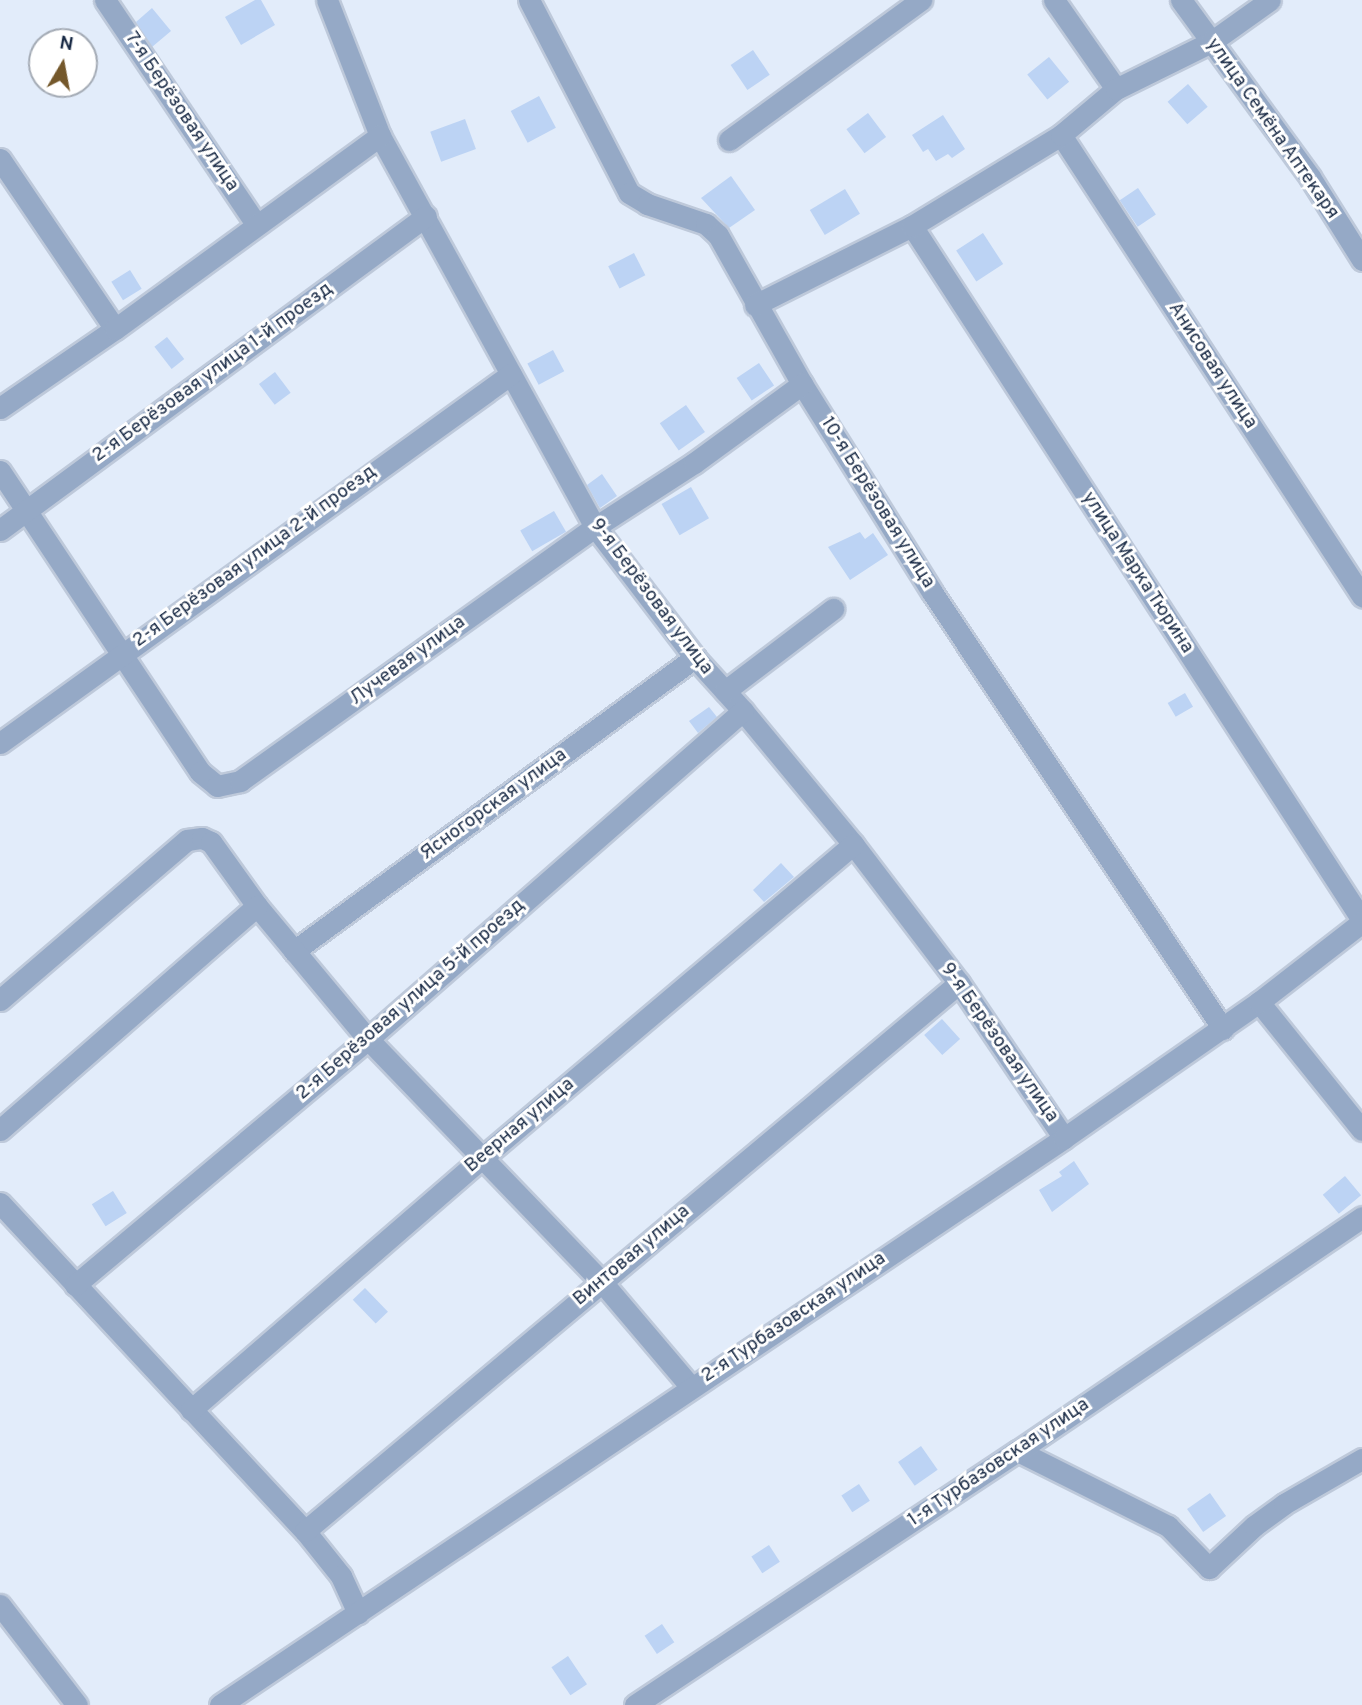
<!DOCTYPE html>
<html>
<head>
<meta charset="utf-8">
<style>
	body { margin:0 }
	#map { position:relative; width:1362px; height:1705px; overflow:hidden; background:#e2ecfa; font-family:Overpass,sans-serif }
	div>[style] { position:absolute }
	.building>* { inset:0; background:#bcd3f4; transform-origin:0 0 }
	.roads { filter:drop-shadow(2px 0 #bec9da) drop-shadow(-2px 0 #bec9da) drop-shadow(0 2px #bec9da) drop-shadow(0 -2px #bec9da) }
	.minor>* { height:21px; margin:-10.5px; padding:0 10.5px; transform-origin:10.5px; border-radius:10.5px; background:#95a9c6 }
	span { translate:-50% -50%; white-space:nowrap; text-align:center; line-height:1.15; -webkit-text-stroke:6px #fff; paint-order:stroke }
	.street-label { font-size:19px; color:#1b2c47 }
	.north { position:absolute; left:28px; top:28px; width:70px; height:70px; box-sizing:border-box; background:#fff; border:2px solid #a4abb5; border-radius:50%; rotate:10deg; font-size:19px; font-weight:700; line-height:28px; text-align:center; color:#1b2c47 }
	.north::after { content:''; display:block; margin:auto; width:24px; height:32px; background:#74582b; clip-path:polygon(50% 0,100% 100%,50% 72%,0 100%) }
</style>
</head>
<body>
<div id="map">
	<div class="building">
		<div style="clip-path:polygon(255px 0,261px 0,275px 25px,241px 45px,225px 17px)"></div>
		<div style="clip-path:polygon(152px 8px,171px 31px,152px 47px,136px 22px)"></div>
		<div style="left:753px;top:50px;width:30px;height:27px;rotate:56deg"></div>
		<div style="left:1049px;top:57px;width:32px;height:28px;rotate:51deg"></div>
		<div style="left:1188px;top:84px;width:30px;height:27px;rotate:49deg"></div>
		<div style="left:539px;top:96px;width:36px;height:32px;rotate:62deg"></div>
		<div style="left:868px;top:113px;width:30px;height:27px;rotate:53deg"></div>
		<div style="clip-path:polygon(943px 115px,965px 149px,952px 158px,948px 154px,936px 161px,928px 149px,923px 152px,912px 135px)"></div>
		<div style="left:465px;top:119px;width:32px;height:37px;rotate:70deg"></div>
		<div style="clip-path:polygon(731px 176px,755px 210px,729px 228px,701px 198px)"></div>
		<div style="left:1138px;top:188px;width:32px;height:22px;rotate:56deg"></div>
		<div style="left:845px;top:189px;width:29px;height:41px;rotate:59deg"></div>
		<div style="left:983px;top:233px;width:37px;height:32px;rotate:57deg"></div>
		<div style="left:634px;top:253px;width:25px;height:29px;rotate:63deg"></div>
		<div style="left:130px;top:270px;width:22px;height:22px;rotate:58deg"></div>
		<div style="left:167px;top:337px;width:28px;height:16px;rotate:52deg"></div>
		<div style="left:553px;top:350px;width:24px;height:29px;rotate:62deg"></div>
		<div style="left:759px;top:363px;width:27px;height:27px;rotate:56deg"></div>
		<div style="left:275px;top:372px;width:26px;height:20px;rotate:53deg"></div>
		<div style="left:686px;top:405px;width:33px;height:32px;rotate:55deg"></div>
		<div style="clip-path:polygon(602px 474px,617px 496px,600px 508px,587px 485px)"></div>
		<div style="left:691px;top:487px;width:36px;height:34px;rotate:60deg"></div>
		<div style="left:554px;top:511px;width:24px;height:39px;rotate:60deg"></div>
		<div style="clip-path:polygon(860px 532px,865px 539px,873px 533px,888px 555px,850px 580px,828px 547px)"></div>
		<div style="left:1185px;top:693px;width:16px;height:20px;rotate:60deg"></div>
		<div style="clip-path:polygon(709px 707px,717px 717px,698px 733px,689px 721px)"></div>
		<div style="clip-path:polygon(781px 863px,794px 877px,764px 902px,753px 890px)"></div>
		<div style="left:942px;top:1019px;width:27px;height:24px;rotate:48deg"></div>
		<div style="clip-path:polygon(1074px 1161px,1089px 1184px,1052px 1212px,1039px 1190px,1062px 1176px,1059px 1172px)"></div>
		<div style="left:1345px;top:1176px;width:25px;height:29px;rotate:50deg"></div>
		<div style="left:113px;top:1191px;width:26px;height:25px;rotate:58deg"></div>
		<div style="left:365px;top:1288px;width:33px;height:17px;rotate:46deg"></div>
		<div style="left:921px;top:1446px;width:29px;height:28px;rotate:55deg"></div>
		<div style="left:859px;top:1484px;width:20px;height:21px;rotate:57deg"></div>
		<div style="left:1210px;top:1493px;width:28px;height:28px;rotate:55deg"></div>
		<div style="left:769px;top:1545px;width:20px;height:21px;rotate:57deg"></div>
		<div style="left:662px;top:1624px;width:22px;height:21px;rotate:56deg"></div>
		<div style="left:568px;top:1656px;width:34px;height:20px;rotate:56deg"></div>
	</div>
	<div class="roads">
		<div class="minor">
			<div style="left:105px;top:0;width:270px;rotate:56deg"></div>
			<div style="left:327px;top:0;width:146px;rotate:68.7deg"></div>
			<div style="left:380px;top:136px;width:446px;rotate:61.2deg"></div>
			<div style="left:595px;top:527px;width:165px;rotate:52.6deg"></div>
			<div style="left:695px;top:658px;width:72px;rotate:47.8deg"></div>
			<div style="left:743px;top:711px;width:173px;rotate:50.4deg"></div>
			<div style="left:853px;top:844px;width:175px;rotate:52.7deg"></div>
			<div style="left:959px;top:983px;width:187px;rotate:55.9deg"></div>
			<div style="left:529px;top:0;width:217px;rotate:62.6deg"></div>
			<div style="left:629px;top:193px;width:21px;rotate:31deg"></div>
			<div style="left:647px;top:204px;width:62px;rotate:18.7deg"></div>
			<div style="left:706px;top:224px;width:16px;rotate:43deg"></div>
			<div style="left:718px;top:235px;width:171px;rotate:60.6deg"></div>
			<div style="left:802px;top:384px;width:245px;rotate:58deg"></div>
			<div style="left:932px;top:592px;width:525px;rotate:56.34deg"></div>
			<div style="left:1054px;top:0;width:108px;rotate:55.1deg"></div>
			<div style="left:1181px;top:0;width:219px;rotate:53.9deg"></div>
			<div style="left:1310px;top:177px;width:98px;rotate:57.9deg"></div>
			<div style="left:1061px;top:135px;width:551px;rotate:56.86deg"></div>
			<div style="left:729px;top:140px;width:238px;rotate:-36.1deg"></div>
			<div style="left:0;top:159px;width:205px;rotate:55.9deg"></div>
			<div style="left:912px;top:226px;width:827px;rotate:57.04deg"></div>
			<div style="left:755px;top:305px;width:176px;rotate:-26.7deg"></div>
			<div style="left:912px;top:226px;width:175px;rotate:-31.4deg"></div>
			<div style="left:1061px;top:135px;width:72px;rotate:-39.9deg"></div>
			<div style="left:1116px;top:89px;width:106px;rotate:-26.3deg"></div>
			<div style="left:1211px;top:42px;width:72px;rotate:-35.4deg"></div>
			<div style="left:0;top:408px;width:140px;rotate:-34.5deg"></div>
			<div style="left:115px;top:329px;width:328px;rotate:-36.1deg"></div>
			<div style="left:0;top:471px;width:361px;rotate:56.4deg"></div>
			<div style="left:200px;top:772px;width:22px;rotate:39deg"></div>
			<div style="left:217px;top:786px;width:24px;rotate:-12deg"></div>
			<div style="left:240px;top:781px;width:437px;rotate:-35.6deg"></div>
			<div style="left:595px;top:527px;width:118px;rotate:-32.9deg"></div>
			<div style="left:694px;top:463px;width:134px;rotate:-36.2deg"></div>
			<div style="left:0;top:530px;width:529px;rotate:-36.39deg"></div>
			<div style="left:725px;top:691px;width:136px;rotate:-37.2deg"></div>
			<div style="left:0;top:743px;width:630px;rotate:-35.83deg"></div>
			<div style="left:294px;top:951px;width:497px;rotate:-36.2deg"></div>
			<div style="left:0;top:1000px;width:246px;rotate:-40.6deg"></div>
			<div style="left:187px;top:840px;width:15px;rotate:-8deg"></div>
			<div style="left:202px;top:838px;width:10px;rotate:24deg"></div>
			<div style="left:211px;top:842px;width:79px;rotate:54.3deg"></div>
			<div style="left:257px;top:906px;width:173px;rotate:50.2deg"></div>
			<div style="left:368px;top:1039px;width:336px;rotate:46.1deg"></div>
			<div style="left:601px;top:1281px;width:139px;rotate:49.7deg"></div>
			<div style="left:1259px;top:1002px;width:164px;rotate:51.2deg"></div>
			<div style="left:0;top:1130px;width:341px;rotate:-41.1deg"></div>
			<div style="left:0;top:1203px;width:448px;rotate:47.1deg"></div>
			<div style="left:305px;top:1531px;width:58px;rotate:51.3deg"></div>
			<div style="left:341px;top:1576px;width:41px;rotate:65.3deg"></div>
			<div style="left:75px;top:1285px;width:383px;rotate:-40deg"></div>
			<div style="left:368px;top:1039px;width:498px;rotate:-41.2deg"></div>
			<div style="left:191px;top:1410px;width:385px;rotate:-40.9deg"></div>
			<div style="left:482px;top:1158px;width:486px;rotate:-40.2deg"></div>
			<div style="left:1018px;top:1451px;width:168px;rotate:26.6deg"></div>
			<div style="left:1168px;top:1526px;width:59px;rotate:45.7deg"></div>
			<div style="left:1209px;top:1568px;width:62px;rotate:-43deg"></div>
			<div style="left:1254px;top:1526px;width:37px;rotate:-36deg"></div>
			<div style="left:1284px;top:1504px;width:90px;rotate:-30deg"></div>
			<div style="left:305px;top:1531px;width:853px;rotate:-39.96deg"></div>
			<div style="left:0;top:1605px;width:126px;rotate:52.4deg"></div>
			<div style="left:220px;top:1705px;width:1017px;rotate:-33.89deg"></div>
			<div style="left:1064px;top:1138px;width:238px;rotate:-34.9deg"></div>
			<div style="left:1259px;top:1002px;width:130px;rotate:-37.8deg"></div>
			<div style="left:635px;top:1705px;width:460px;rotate:-33.6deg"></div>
			<div style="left:1018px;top:1451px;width:416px;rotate:-34.2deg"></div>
		</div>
	</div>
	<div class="street-label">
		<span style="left:181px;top:112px;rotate:56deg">7-я Берёзовая улица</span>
		<span style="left:1272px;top:129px;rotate:55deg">улица Семёна Аптекаря</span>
		<span style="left:1212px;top:366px;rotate:57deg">Анисовая улица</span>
		<span style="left:213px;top:373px;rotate:-36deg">2-я Берёзовая улица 1-й проезд</span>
		<span style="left:877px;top:503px;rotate:58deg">10-я Берёзовая улица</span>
		<span style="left:255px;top:557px;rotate:-36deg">2-я Берёзовая улица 2-й проезд</span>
		<span style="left:1137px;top:573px;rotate:57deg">улица Марка Тюрина</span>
		<span style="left:651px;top:597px;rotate:53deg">9-я Берёзовая улица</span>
		<span style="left:408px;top:661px;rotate:-36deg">Лучевая улица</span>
		<span style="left:494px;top:805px;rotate:-36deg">Ясногорская улица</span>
		<span style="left:411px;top:1000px;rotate:-41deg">2-я Берёзовая улица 5-й проезд</span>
		<span style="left:999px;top:1043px;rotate:55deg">9-я Берёзовая улица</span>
		<span style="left:520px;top:1126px;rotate:-40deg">Веерная улица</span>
		<span style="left:632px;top:1256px;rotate:-40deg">Винтовая улица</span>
		<span style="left:794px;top:1318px;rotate:-34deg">2-я Турбазовская улица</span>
		<span style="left:999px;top:1463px;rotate:-34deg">1-я Турбазовская улица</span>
	</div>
	<div class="north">N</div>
</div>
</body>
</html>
